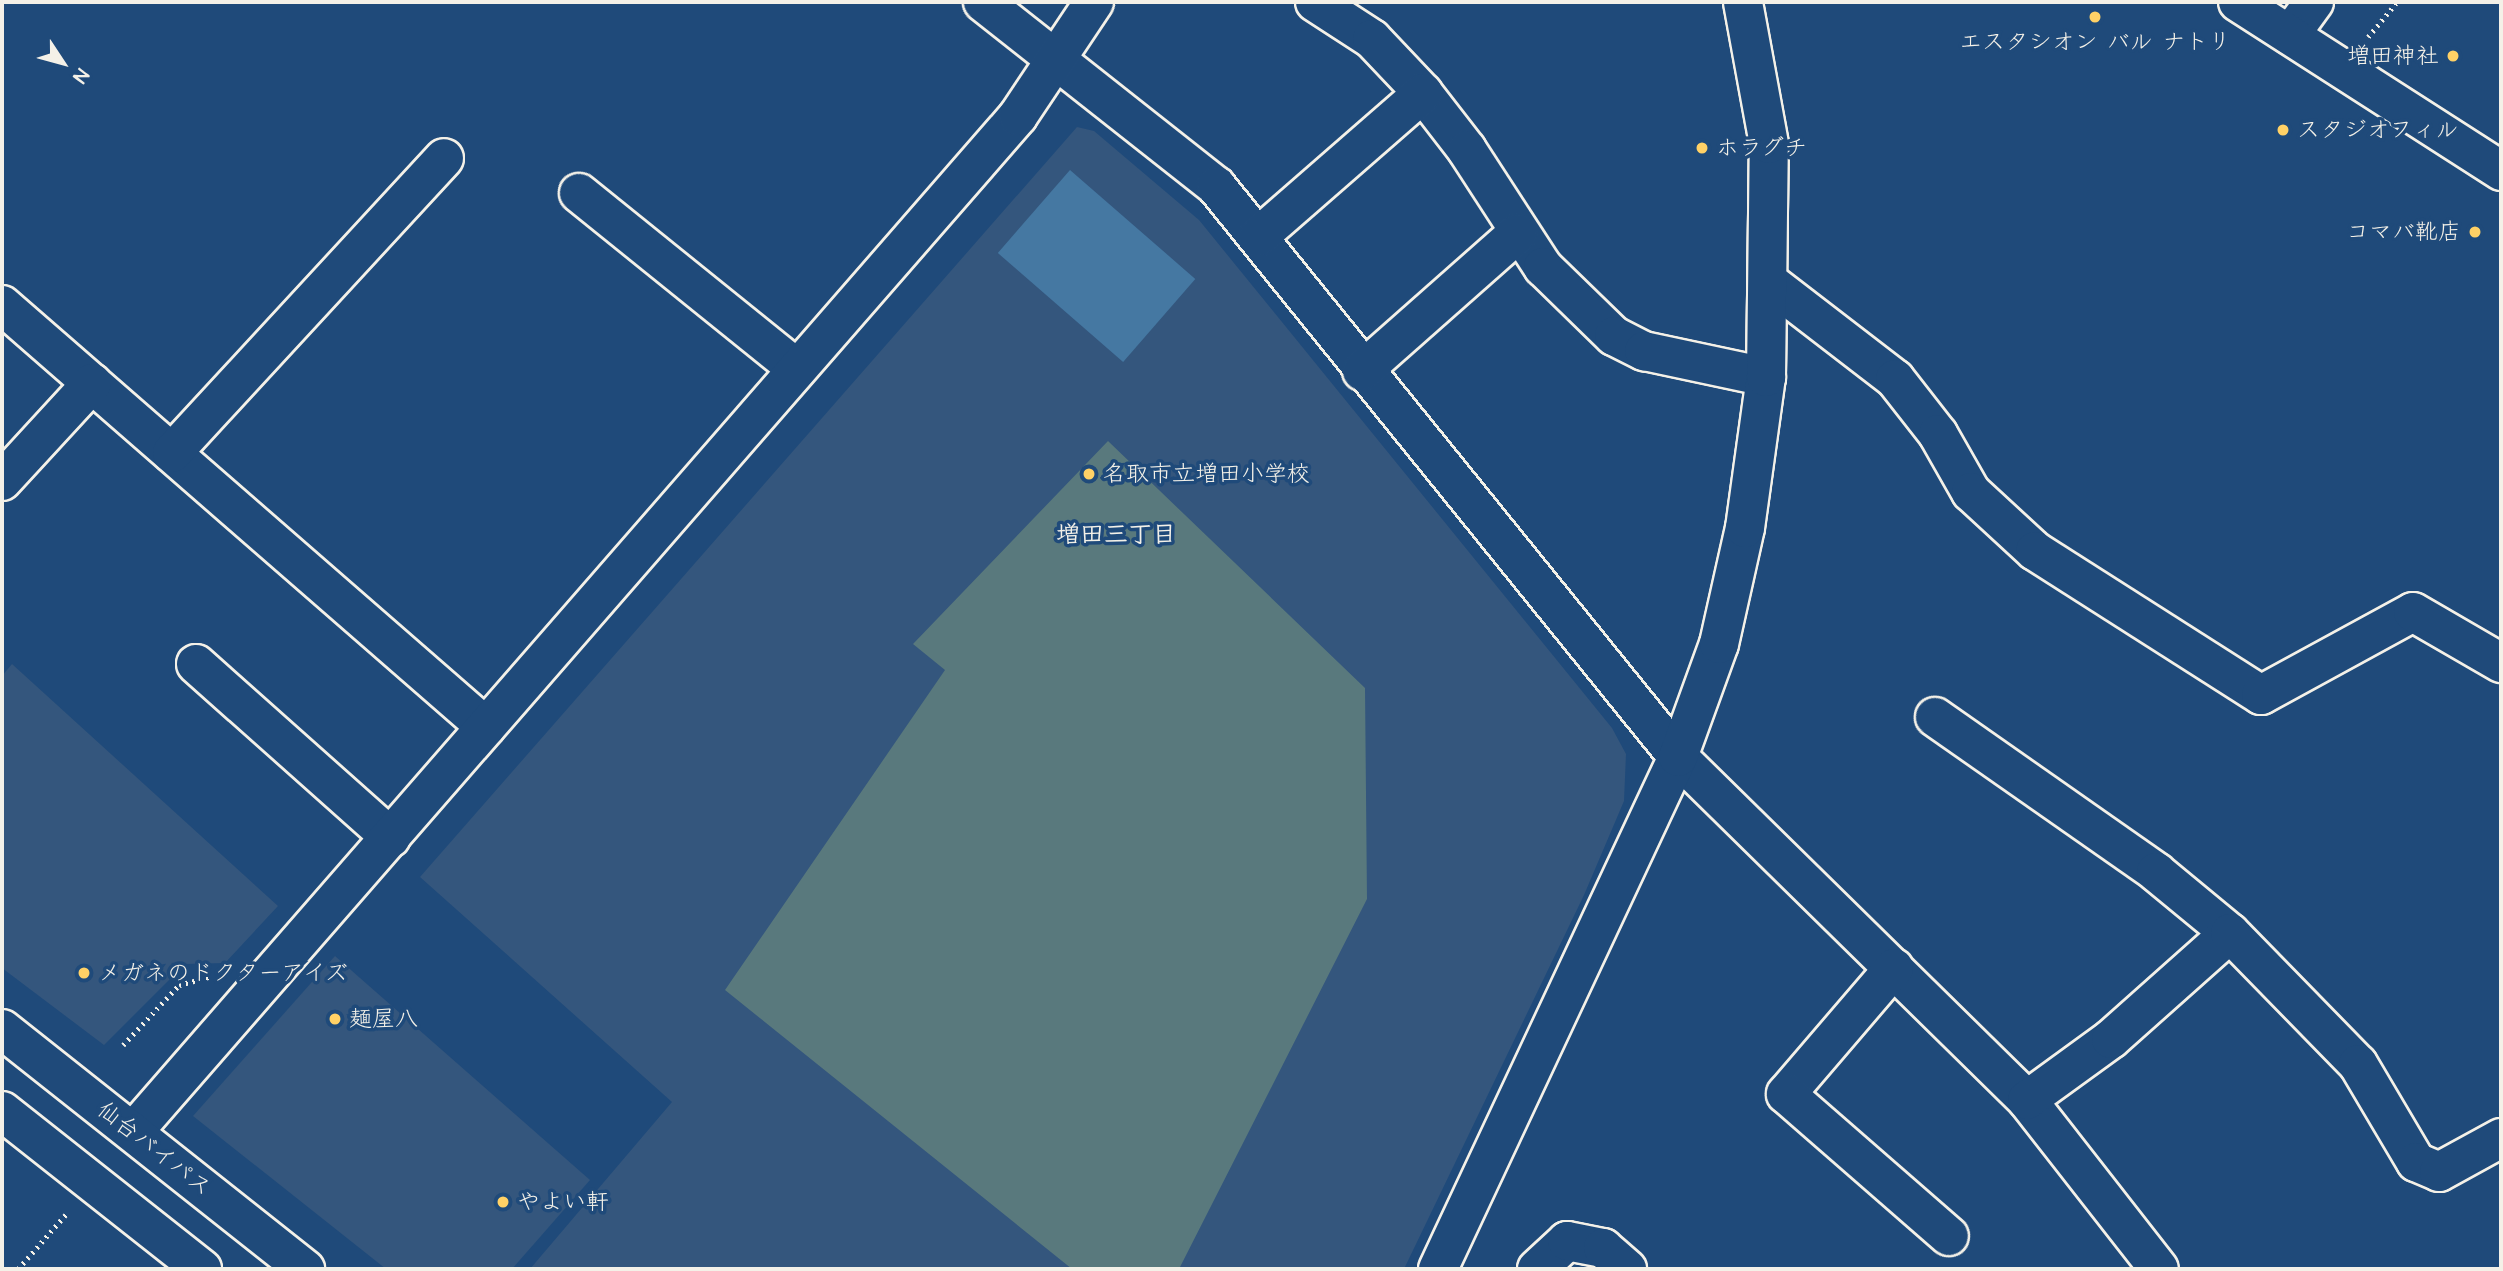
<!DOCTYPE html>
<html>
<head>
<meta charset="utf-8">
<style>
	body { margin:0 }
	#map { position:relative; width:2503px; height:1271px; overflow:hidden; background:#1f4a7a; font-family:"Architects Daughter","Klee One",sans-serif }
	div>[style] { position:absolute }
	.built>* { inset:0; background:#34567d }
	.green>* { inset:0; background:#59797d }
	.water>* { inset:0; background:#4578a2; transform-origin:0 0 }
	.path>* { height:4.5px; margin-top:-2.25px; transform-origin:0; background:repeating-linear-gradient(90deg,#f4f1e8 0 2px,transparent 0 7px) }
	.roads { filter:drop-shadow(2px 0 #f4f1e8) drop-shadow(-2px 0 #f4f1e8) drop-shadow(0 2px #f4f1e8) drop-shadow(0 -2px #f4f1e8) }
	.street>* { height:38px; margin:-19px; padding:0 19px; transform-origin:19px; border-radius:19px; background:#1f4a7a }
	.secondary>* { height:38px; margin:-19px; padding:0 19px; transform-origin:19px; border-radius:19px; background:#1f4a7a }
	.highway>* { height:38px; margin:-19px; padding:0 19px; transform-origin:19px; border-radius:19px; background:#1f4a7a }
	.dots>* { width:19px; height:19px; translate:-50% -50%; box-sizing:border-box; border:4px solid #1f4a7a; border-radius:50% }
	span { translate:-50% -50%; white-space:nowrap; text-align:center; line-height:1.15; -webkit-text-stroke:7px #1f4a7a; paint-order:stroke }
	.poi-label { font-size:23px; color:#f4f1e8 }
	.right { translate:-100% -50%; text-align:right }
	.left { translate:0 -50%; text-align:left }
	.street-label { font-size:23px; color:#f4f1e8 }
	.neighbourhood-label { font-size:24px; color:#f4f1e8; font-weight:700 }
	.frame { position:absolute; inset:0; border:4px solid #f4f1e8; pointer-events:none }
	.north { position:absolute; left:28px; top:28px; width:70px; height:70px; -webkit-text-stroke:5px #1f4a7a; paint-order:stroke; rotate:126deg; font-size:19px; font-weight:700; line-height:28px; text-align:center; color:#f4f1e8 }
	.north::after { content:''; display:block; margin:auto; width:24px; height:32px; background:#f4f1e8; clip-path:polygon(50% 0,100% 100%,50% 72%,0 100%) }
</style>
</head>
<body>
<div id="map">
	<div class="built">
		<div style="clip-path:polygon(1077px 127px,1094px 131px,1199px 220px,1612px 728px,1626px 754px,1624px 801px,1584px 895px,1404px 1269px,530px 1269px,672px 1102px,420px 877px)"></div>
		<div style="clip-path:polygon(12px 664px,278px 906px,225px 963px,185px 964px,104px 1045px,2px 968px,2px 676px)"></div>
		<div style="clip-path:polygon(335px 956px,590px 1180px,512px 1269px,386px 1269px,193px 1116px)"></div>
	</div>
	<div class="green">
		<div style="clip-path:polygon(1108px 441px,1365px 688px,1367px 899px,1179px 1269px,1072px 1269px,725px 990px,945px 670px,913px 644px)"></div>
	</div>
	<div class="water">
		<div style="left:1070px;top:170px;width:166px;height:110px;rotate:41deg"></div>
	</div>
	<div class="path">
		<div style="left:2368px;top:37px;width:45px;rotate:-50.4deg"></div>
		<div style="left:123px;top:1045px;width:82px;rotate:-47deg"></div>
		<div style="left:179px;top:985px;width:34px;rotate:-15deg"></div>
		<div style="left:18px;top:1269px;width:74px;rotate:-48.8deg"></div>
	</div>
	<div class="roads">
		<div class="street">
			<div style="left:983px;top:2px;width:297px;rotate:38.3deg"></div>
			<div style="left:1216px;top:186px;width:734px;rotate:51.02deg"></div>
			<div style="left:1678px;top:757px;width:489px;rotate:44.5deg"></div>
			<div style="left:2027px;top:1100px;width:214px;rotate:52deg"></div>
			<div style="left:1315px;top:2px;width:68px;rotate:33deg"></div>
			<div style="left:1372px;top:39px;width:74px;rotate:46.6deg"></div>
			<div style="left:1423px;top:93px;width:72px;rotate:52.3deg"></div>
			<div style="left:1467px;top:150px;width:140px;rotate:57deg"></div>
			<div style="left:1543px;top:267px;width:99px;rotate:44.2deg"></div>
			<div style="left:1614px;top:336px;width:34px;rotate:27deg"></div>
			<div style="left:1644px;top:351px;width:125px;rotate:12deg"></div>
			<div style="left:2290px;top:35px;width:41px;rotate:-54deg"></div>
			<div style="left:579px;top:193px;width:280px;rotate:38.9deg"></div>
			<div style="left:1258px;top:237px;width:219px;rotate:-41.1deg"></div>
			<div style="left:1769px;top:282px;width:159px;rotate:37.6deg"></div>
			<div style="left:1895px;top:379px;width:70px;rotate:52deg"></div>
			<div style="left:1938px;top:434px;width:67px;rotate:60.4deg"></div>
			<div style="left:1971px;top:492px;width:87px;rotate:42.7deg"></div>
			<div style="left:2035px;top:551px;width:268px;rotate:32.5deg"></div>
			<div style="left:2261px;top:695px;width:173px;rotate:-28.6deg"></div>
			<div style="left:2413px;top:612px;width:102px;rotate:30.1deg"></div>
			<div style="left:2px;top:305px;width:642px;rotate:41.09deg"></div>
			<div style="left:1362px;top:371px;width:208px;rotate:-41.5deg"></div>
			<div style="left:172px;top:453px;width:401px;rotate:-47.3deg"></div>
			<div style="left:2px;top:481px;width:133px;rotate:-47.4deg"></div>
			<div style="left:196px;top:664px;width:261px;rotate:41.7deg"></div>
			<div style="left:1935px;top:717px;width:270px;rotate:35deg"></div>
			<div style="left:2156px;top:872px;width:96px;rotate:39.5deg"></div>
			<div style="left:1894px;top:968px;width:166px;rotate:130.6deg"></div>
			<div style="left:1786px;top:1094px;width:216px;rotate:41.1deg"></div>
			<div style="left:2027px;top:1100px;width:104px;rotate:-36deg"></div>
			<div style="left:2111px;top:1039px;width:159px;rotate:-41.7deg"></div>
			<div style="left:2230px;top:933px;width:183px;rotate:45.7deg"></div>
			<div style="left:2358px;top:1064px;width:114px;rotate:59.4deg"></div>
			<div style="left:2416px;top:1162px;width:25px;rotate:23deg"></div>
			<div style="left:2439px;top:1172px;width:71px;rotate:-28.7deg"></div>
			<div style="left:133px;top:1132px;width:1347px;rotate:-48.94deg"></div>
			<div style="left:1018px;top:116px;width:137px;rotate:-56.3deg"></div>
			<div style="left:1537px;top:1269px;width:41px;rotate:-43deg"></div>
			<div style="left:1567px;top:1241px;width:37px;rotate:11deg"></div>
			<div style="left:1603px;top:1248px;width:32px;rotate:41deg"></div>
		</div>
		<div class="secondary">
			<div style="left:2238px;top:2px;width:313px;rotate:32.7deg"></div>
			<div style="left:1438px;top:1269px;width:565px;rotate:-64.89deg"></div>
			<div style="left:1678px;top:757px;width:120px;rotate:-70.1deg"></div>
			<div style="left:1719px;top:644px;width:119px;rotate:-77.4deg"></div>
			<div style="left:1745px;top:528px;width:152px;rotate:-82.1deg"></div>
			<div style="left:1766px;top:377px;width:233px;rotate:-89.3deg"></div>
			<div style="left:1769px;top:144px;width:144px;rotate:-100.4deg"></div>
		</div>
		<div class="highway">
			<div style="left:2px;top:1029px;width:387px;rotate:38.4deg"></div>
			<div style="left:2px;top:1111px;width:255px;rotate:38.3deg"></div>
		</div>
	</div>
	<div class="dots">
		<div style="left:2095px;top:17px;background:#ffd166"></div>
		<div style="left:2453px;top:56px;background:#ffd166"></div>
		<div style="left:2283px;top:130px;background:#ffd166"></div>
		<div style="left:1702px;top:148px;background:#ffd166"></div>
		<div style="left:2475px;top:232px;background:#ffd166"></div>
		<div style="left:1089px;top:474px;background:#ffd166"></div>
		<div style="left:84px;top:973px;background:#ffd166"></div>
		<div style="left:335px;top:1019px;background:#ffd166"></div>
		<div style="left:503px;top:1202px;background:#ffd166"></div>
	</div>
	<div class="poi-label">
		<span style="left:2095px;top:42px">エスタシオン バル ナトリ</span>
		<span class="right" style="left:2439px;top:56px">増田神社</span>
		<span class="left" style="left:2297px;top:130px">スタジオフィル</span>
		<span class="left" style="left:1716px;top:148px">ホラグチ</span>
		<span class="right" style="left:2461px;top:232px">コマバ靴店</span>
		<span class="left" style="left:1103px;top:474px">名取市立増田小学校</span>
		<span class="left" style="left:98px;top:973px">メガネのドクターアイズ</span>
		<span class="left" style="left:349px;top:1019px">麺屋八</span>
		<span class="left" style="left:517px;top:1202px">やよい軒</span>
	</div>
	<div class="street-label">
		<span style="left:154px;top:1149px;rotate:38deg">仙台バイパス</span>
	</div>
	<div class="neighbourhood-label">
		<span style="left:1116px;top:536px">増田三丁目</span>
	</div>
	<div class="frame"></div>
	<div class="north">N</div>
</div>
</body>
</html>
